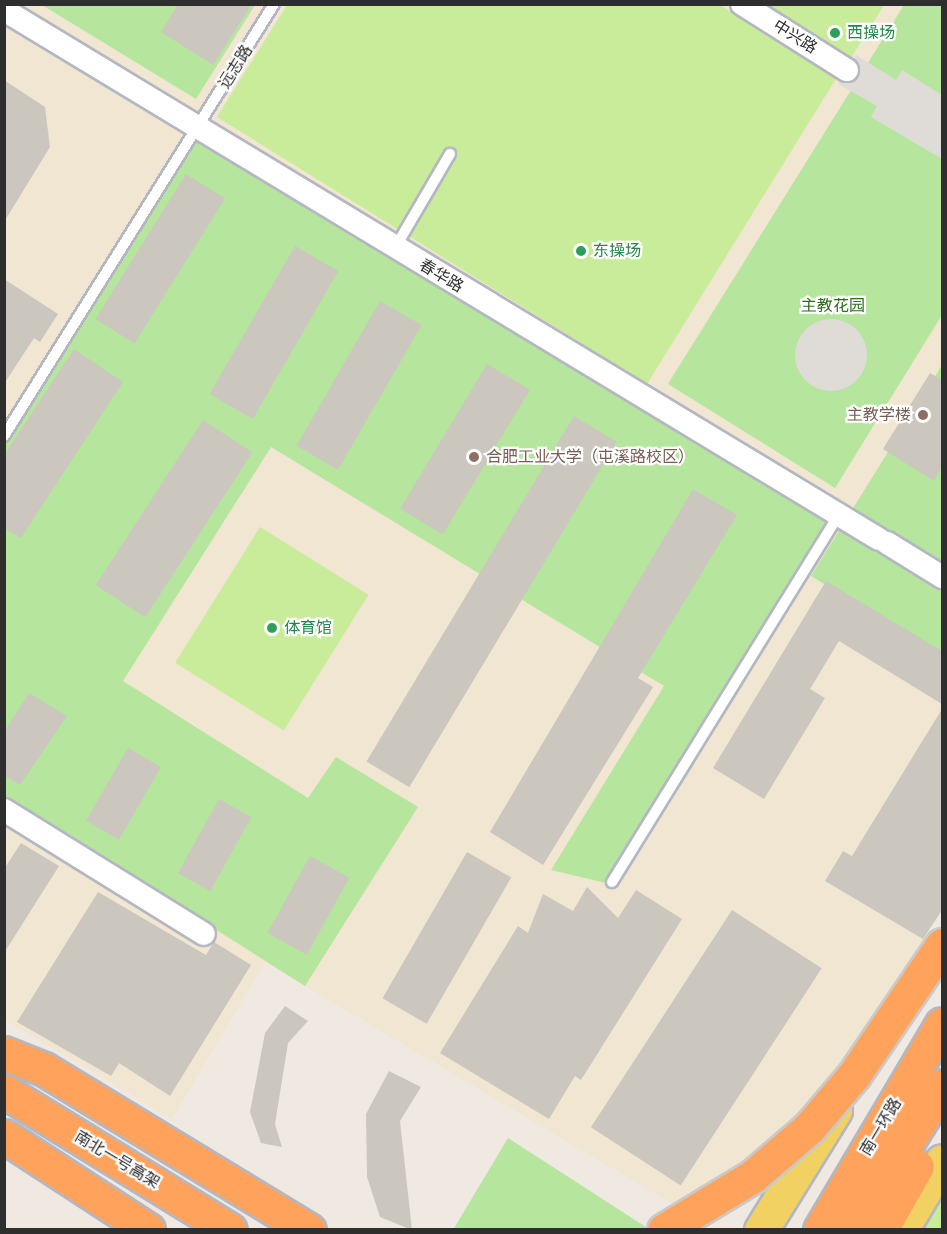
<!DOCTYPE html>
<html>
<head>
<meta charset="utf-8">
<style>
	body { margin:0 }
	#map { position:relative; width:947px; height:1234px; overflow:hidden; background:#efe9e1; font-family:Rubik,"Noto Sans SC",sans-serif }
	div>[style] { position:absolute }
	.education>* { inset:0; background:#f0e6d1 }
	.green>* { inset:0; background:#b6e59e }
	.pitch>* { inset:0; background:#c9ec9a; transform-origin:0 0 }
	.plaza>* { inset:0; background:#dfdcd8 }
	.round { border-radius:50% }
	.building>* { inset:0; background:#cbc7bf; transform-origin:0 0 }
	.roads { filter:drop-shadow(2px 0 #b4b7c1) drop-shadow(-2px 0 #b4b7c1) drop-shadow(0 2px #b4b7c1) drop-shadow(0 -2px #b4b7c1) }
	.lane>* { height:10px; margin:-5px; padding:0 5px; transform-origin:5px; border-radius:5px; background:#fff }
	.street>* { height:22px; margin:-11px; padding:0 11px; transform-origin:11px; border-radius:11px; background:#fff }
	.primary>* { height:33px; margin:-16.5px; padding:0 16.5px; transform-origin:16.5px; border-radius:16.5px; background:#f2d163 }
	.highway>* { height:33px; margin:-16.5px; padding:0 16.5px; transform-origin:16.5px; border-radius:16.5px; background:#ffa35c }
	.bridges { filter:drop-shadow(2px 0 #c9c9c9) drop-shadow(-2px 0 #c9c9c9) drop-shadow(0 2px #c9c9c9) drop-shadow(0 -2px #c9c9c9) }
	.highway-bridge>* { height:33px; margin:-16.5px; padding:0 16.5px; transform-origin:16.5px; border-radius:16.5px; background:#ffa35c }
	.dots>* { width:16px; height:16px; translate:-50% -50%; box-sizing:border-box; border:3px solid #fff; border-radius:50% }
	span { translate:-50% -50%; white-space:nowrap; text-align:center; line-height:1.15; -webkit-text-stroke:4.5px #fff; paint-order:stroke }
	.leisure-label { font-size:16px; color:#27864d }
	.left { translate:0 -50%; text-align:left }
	.street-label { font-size:16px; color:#2e2e2e }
	.park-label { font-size:16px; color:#2c6e1b }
	.education-label { font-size:16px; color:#785e54 }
	.right { translate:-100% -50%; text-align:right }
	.frame { position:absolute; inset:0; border:6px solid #2e2e2e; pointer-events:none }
</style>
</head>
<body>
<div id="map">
	<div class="education">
		<div style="clip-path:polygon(5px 5px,942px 5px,942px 910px,785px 1166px,676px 1206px,265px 962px,172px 1119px,5px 1020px)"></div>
	</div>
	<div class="green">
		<div style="clip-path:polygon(42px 5px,255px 5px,196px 99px)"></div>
		<div style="clip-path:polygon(904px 5px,942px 5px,942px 315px,835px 488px,668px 384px)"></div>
		<div style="clip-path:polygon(197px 129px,839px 515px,606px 883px,551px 870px,664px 686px,271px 447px,123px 681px,308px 798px,336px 757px,418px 807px,305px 986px,5px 796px,4px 434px)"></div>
		<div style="clip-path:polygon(942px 365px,942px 656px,811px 576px)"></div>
		<div style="clip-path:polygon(508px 1138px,649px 1229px,453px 1230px)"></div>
	</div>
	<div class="pitch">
		<div style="clip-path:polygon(287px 5px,720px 5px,837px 77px,647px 384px,217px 117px)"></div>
		<div style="clip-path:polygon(757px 5px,884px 5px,849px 61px)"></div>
		<div style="left:260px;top:527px;width:128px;height:160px;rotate:32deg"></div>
		<div style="clip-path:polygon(942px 1161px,942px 1229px,901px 1229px)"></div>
	</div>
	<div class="plaza">
		<div style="clip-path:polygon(856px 55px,896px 80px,902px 70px,942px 95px,942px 159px,871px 117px,877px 106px,838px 84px)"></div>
		<div class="round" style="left:795px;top:319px;width:72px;height:72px"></div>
	</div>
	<div class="building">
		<div style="clip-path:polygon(178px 4px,252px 4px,213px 65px,161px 32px)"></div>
		<div style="clip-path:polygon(4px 80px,45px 107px,50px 147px,4px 222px)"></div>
		<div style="left:186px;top:174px;width:46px;height:171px;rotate:32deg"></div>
		<div style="left:295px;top:246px;width:50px;height:171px;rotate:30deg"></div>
		<div style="clip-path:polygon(4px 279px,58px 314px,40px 342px,34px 338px,4px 384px)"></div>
		<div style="left:380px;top:301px;width:48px;height:167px;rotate:30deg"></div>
		<div style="clip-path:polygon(74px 349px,123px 382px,21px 538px,4px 528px,4px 455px)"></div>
		<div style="left:487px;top:364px;width:50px;height:169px;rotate:31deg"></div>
		<div style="clip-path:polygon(930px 373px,942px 380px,942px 467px,934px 481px,883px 449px)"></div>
		<div style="left:574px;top:416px;width:50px;height:403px;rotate:31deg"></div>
		<div style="left:203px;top:420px;width:59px;height:197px;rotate:33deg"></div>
		<div style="clip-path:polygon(693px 489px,737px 515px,638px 678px,653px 687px,543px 865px,490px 832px)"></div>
		<div style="clip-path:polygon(826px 581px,942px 651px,942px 704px,839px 641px,810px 689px,825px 698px,764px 799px,713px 768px)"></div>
		<div style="clip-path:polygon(29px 693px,67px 716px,20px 785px,4px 776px,4px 732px)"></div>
		<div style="clip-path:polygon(942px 709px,942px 910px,923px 939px,825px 881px,843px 851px,852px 856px)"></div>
		<div style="left:128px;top:748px;width:38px;height:84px;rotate:30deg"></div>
		<div style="left:219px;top:799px;width:37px;height:85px;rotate:29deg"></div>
		<div style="clip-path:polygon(21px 843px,59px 866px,4px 953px,4px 869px)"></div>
		<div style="left:467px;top:852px;width:51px;height:169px;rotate:30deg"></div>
		<div style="left:310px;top:856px;width:45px;height:88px;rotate:29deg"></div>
		<div style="clip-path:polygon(587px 887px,618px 918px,636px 890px,682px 919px,581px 1080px,575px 1076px,549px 1119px,440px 1053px,518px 926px,528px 933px,543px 894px,573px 911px)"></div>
		<div style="clip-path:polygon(98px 892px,206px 955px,214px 942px,251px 965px,170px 1096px,119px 1063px,111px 1076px,17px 1022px)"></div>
		<div style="left:732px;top:910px;width:107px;height:259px;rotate:33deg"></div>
		<div style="clip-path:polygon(285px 1006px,308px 1021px,288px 1043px,275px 1124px,282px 1147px,261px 1143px,250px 1112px,265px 1033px)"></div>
		<div style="clip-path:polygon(389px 1071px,421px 1087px,400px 1121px,412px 1230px,380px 1217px,367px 1177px,366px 1114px)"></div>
	</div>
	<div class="roads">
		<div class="lane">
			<div style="left:395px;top:248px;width:109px;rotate:-59.7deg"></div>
			<div style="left:4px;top:436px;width:509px;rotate:-57.99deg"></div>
			<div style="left:612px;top:882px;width:432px;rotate:-58.3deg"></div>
		</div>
		<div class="street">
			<div style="left:742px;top:4px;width:124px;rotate:32.2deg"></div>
			<div style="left:4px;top:10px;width:1022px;rotate:31.16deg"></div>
			<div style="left:887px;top:543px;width:65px;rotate:31.7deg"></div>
			<div style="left:4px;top:810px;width:235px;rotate:31.8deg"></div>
		</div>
		<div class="primary">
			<div style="left:761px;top:1230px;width:141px;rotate:-58.3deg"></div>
			<div style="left:901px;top:1230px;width:80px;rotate:-59.3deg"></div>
		</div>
		<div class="highway">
			<div style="left:4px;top:1053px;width:43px;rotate:21.8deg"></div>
			<div style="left:44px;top:1069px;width:310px;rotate:31.3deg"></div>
			<div style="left:4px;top:1091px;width:265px;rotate:31.6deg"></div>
			<div style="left:4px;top:1136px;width:172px;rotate:33.1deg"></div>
			<div style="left:820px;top:1230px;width:239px;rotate:-59.4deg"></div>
			<div style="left:853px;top:1230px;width:169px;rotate:-58.3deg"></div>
			<div style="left:881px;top:1230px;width:73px;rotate:-60.6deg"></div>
		</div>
	</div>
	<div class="bridges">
		<div class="highway-bridge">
			<div style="left:664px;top:1230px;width:104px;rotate:-31.2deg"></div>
			<div style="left:753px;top:1176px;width:74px;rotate:-40.6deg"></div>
			<div style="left:809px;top:1128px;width:70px;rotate:-49.7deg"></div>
			<div style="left:854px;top:1075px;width:157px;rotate:-55.9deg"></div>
		</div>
	</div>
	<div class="dots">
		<div style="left:835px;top:33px;background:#2e9e5b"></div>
		<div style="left:581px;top:251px;background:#2e9e5b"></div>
		<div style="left:923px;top:415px;background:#8d6e63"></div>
		<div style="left:474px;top:457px;background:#8d6e63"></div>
		<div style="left:272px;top:628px;background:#2e9e5b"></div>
	</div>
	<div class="leisure-label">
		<span class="left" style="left:847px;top:33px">西操场</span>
		<span class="left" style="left:593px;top:251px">东操场</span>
		<span class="left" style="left:284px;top:628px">体育馆</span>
	</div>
	<div class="street-label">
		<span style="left:795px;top:37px;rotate:32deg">中兴路</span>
		<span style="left:236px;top:67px;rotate:-58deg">远志路</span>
		<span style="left:441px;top:276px;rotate:31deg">春华路</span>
		<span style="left:881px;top:1127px;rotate:-59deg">南一环路</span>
		<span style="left:117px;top:1160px;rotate:31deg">南北一号高架</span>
	</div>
	<div class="park-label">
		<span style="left:833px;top:306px">主教花园</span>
	</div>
	<div class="education-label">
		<span class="right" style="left:911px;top:415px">主教学楼</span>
		<span class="left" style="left:486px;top:457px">合肥工业大学（屯溪路校区）</span>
	</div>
	<div class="frame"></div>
</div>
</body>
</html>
